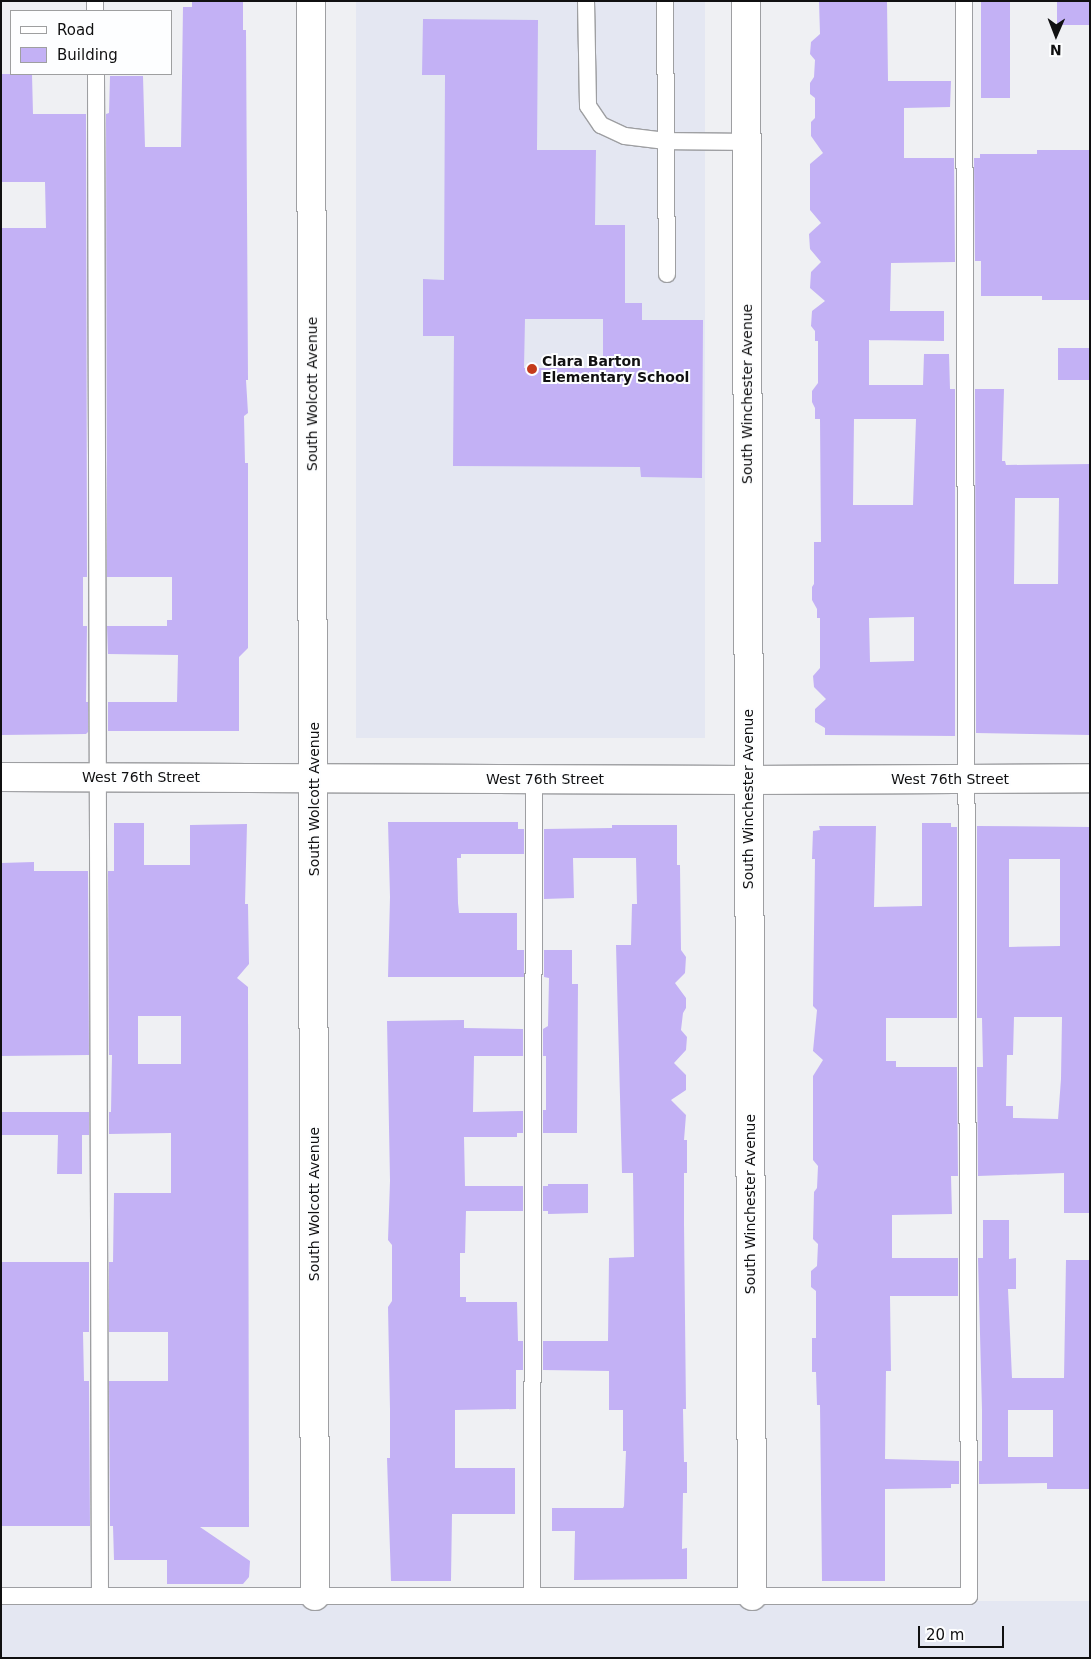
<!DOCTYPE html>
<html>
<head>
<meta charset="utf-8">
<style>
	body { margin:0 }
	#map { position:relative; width:1091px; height:1659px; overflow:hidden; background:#eff0f3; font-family:"DejaVu Sans",sans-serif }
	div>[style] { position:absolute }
	.built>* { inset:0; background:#e4e7f2; transform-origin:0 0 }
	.building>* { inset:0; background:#c3b1f5; transform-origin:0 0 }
	.roads { filter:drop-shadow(1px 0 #9e9fa2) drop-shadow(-1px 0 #9e9fa2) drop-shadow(0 1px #9e9fa2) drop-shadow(0 -1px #9e9fa2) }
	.service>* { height:16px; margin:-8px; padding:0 8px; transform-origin:8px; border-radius:8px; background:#fff }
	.minor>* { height:28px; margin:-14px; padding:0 14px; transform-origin:14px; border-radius:14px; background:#fff }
	.tertiary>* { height:28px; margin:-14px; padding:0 14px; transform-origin:14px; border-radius:14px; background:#fff }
	.dots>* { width:14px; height:14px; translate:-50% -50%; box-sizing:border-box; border:2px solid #fdfeff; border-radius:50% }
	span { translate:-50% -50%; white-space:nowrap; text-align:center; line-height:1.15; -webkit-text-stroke:4px #fdfeff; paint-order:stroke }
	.poi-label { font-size:14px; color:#101011; font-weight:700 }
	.left { translate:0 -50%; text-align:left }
	.street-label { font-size:14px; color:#101011 }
	.frame { position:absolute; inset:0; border:2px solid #101011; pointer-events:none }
	.legend { position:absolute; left:10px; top:10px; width:162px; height:65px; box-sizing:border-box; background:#fdfeff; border:1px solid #9e9fa0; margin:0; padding:6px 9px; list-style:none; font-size:15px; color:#101011 }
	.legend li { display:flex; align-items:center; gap:10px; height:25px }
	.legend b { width:25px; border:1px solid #9e9fa0 }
	.north { position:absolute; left:1031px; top:10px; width:50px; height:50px; -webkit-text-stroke:4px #fdfeff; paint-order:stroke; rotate:181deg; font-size:14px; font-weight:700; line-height:20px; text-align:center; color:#101011 }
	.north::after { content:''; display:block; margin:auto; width:18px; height:22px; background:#101011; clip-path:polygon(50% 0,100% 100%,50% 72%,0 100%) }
	.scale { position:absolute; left:918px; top:1626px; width:86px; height:22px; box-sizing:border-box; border:2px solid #101011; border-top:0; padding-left:6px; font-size:15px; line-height:18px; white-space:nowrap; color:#101011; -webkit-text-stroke:4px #fdfeff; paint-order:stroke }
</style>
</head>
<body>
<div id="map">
	<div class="built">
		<div style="left:356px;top:1px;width:349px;height:737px"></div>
		<div style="left:1090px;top:1601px;width:57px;height:1089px;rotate:90deg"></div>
	</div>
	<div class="building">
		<div style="clip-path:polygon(192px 1px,243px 1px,243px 30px,246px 30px,248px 380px,246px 380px,248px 413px,244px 416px,245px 463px,248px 463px,248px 648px,239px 657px,239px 731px,108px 731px,108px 702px,177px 702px,178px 655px,108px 654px,107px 626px,167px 626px,167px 620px,172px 620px,172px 577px,107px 577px,106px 114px,109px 113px,110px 76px,143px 76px,145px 147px,181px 147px,183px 7px,192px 7px)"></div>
		<div style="clip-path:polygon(evenodd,819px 1px,887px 1px,888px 81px,951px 81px,950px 107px,904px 108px,904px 158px,954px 158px,955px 262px,891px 263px,890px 311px,944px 311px,944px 341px,869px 340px,869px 385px,923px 385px,924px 354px,949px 354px,950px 389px,955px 389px,955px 736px,825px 735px,825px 728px,815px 722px,815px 709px,826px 699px,814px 687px,813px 676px,820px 668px,820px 618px,817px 618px,817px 609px,812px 600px,812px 587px,814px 584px,814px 542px,821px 542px,820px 419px,815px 419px,815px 408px,812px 402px,812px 391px,818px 383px,818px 341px,815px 341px,815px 331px,811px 326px,812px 311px,825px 301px,810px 288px,811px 272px,821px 262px,810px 249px,809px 234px,821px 223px,810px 210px,810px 164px,823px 153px,811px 136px,811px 122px,815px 118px,815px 98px,810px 94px,810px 83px,814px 77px,815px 60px,810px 54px,811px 42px,820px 34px,819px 1px,854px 419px,916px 419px,913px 505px,853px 505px,854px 419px,819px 1px,914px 617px,914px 661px,870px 662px,869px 618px,914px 617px)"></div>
		<div style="left:981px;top:1px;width:29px;height:97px"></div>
		<div style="left:1057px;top:1px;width:33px;height:24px"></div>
		<div style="clip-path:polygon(evenodd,423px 19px,538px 20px,537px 150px,596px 150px,595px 225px,625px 225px,625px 303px,642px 303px,642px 320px,703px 320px,702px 478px,641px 477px,640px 467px,453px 466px,454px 336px,423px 336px,423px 279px,444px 280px,445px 75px,422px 75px,423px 19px,525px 319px,603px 319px,603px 368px,524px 368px,525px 319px)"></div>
		<div style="clip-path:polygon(1px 74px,32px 74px,33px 114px,86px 114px,87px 577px,83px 577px,83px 626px,87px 626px,86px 702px,88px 702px,88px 732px,86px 734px,1px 735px,1px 228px,46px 228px,45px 182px,1px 182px)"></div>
		<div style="clip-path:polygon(1037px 150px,1090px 150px,1090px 300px,1042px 300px,1042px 296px,981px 296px,981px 261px,975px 261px,974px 158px,980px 158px,980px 154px,1037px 154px)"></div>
		<div style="left:1058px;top:348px;width:32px;height:32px"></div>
		<div style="clip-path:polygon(evenodd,975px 389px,1004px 389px,1002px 461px,1005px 461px,1006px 465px,1090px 464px,1090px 735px,976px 733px,975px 389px,1015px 498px,1059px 498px,1058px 584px,1014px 584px,1015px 498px)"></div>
		<div style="clip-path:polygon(388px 822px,518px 822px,518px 829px,524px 829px,524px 854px,461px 854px,461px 858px,457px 858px,458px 903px,459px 913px,517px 913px,517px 950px,524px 950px,524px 977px,388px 977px,390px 897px)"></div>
		<div style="clip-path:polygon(evenodd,114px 823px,144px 823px,144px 865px,190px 865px,190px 825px,247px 824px,245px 904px,248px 904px,249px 964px,237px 978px,248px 987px,248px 1004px,249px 1527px,200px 1527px,250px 1561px,249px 1577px,243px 1584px,167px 1584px,167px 1560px,114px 1560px,113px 1526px,110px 1526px,109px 1381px,168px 1381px,168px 1332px,109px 1332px,109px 1262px,113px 1262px,114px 1193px,171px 1193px,171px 1133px,109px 1134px,109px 1112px,111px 1112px,112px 1055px,109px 1055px,108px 871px,114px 871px,114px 823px,138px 1016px,181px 1016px,181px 1064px,138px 1064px,138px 1016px)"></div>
		<div style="clip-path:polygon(922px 823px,951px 823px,951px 827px,957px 827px,957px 1018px,886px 1018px,886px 1061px,896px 1061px,896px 1067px,957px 1067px,958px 1176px,951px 1176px,952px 1214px,892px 1215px,892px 1258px,958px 1258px,958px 1296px,890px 1296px,891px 1371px,886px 1371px,885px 1459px,959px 1461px,959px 1484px,951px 1484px,951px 1488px,885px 1489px,885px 1581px,822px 1581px,820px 1405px,817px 1405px,816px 1372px,812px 1372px,812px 1338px,816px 1338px,816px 1291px,811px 1287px,811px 1271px,817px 1266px,818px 1244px,813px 1239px,814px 1192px,817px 1188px,818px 1166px,813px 1160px,813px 1076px,823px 1060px,813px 1051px,817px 1010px,813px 1006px,815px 859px,812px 859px,813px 831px,820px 830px,819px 826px,876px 826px,874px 907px,922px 906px)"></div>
		<div style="clip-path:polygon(612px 825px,677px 825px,677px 865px,680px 865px,681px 950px,686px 957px,685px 973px,675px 983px,686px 998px,686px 1008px,683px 1013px,681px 1030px,687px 1037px,686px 1050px,674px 1063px,686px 1075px,686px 1090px,671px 1100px,686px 1115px,684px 1140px,687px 1140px,687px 1173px,684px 1173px,684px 1223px,686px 1409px,683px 1409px,684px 1462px,687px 1462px,687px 1493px,683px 1493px,682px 1549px,687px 1548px,687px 1579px,574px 1580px,575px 1531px,552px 1531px,552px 1508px,623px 1508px,624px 1506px,626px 1451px,623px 1451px,623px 1410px,609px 1410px,609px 1371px,543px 1370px,543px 1341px,608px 1341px,609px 1258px,634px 1257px,633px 1173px,622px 1173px,616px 945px,631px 945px,632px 904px,637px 904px,636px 858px,573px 858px,574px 898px,544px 899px,544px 829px,612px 828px)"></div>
		<div style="clip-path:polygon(evenodd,977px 826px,1090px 827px,1090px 1213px,1064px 1213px,1064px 1173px,978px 1176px,977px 1067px,983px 1067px,982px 1018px,977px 1018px,977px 826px,1009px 859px,1060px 859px,1060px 946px,1009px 947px,1009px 859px,977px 826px,1014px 1017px,1062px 1017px,1061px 1079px,1058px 1119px,1013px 1118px,1013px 1106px,1006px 1106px,1007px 1055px,1013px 1055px,1014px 1017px)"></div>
		<div style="clip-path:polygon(34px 862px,34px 871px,88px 871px,89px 1055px,1px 1056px,1px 863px)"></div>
		<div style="clip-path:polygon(544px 950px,572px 950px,572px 984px,578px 984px,577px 1133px,543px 1133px,543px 1110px,546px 1110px,546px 1056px,543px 1056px,543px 1029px,548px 1026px,549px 978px,544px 977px)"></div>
		<div style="clip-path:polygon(464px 1020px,464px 1028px,523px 1029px,523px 1056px,474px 1056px,473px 1112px,523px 1111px,523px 1133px,517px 1133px,517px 1137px,464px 1137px,465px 1186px,523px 1186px,523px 1211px,466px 1211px,465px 1253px,460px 1253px,460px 1297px,466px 1297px,466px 1302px,517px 1302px,518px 1341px,523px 1341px,523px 1370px,516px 1370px,516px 1409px,455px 1410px,455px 1468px,515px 1468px,515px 1514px,452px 1514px,451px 1581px,391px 1581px,387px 1458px,390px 1458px,390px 1410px,388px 1307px,392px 1301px,392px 1245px,388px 1240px,390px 1181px,387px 1021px)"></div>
		<div style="clip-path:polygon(1px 1112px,89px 1112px,89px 1135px,82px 1135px,82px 1174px,57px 1174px,58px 1135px,1px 1135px)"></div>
		<div style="clip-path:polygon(548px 1184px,588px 1184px,588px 1213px,548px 1214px,548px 1211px,543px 1211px,543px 1186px,548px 1186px)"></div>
		<div style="clip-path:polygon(evenodd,983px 1220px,1009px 1220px,1009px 1259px,1016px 1258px,1016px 1289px,1008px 1289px,1012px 1378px,1064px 1378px,1066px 1260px,1090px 1260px,1090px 1489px,1047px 1489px,1047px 1483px,979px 1484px,979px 1461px,982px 1461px,982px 1410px,978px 1258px,983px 1258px,983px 1220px,1008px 1410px,1053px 1410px,1053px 1457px,1008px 1457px,1008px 1410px)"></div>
		<div style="clip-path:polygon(1px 1262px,89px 1262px,89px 1332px,83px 1332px,84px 1381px,89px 1381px,90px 1526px,1px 1526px)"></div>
	</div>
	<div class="roads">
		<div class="service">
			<div style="left:95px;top:1px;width:10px;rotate:90deg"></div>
			<div style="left:586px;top:1px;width:105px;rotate:88.9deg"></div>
			<div style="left:588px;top:106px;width:23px;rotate:56deg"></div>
			<div style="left:601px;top:125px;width:26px;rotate:25deg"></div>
			<div style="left:625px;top:136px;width:41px;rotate:7deg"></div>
			<div style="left:666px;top:141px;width:80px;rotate:0.7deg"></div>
			<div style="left:665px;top:1px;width:273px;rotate:89.6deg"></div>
			<div style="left:96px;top:74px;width:1522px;rotate:89.85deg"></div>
			<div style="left:1px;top:1596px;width:968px"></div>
			<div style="left:969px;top:1596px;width:1595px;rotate:-90.18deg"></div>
			<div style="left:532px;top:1596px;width:817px;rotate:-89.86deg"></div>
		</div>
		<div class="minor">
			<div style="left:311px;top:1px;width:1595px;rotate:89.86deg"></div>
			<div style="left:746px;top:1px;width:1595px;rotate:89.78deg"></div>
		</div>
		<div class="tertiary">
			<div style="left:1px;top:777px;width:747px;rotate:0.23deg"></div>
			<div style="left:748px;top:780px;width:342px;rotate:-0.3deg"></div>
		</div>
	</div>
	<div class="dots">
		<div style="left:532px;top:369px;background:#c43a1a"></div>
	</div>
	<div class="poi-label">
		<span class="left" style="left:542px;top:369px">Clara Barton<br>Elementary School</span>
	</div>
	<div class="street-label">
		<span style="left:312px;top:394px;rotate:-90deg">South Wolcott Avenue</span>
		<span style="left:747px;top:394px;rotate:-90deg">South Winchester Avenue</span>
		<span style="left:141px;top:777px">West 76th Street</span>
		<span style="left:545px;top:779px">West 76th Street</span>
		<span style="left:950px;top:779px">West 76th Street</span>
		<span style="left:314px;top:799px;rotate:-90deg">South Wolcott Avenue</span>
		<span style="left:748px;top:799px;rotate:-90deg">South Winchester Avenue</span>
		<span style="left:314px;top:1204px;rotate:-90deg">South Wolcott Avenue</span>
		<span style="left:750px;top:1204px;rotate:-90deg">South Winchester Avenue</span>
	</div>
	<div class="frame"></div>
	<ul class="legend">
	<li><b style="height:6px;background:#fff"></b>Road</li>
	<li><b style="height:14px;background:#c3b1f5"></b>Building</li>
	</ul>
	<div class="north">N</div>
	<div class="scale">20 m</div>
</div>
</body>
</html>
